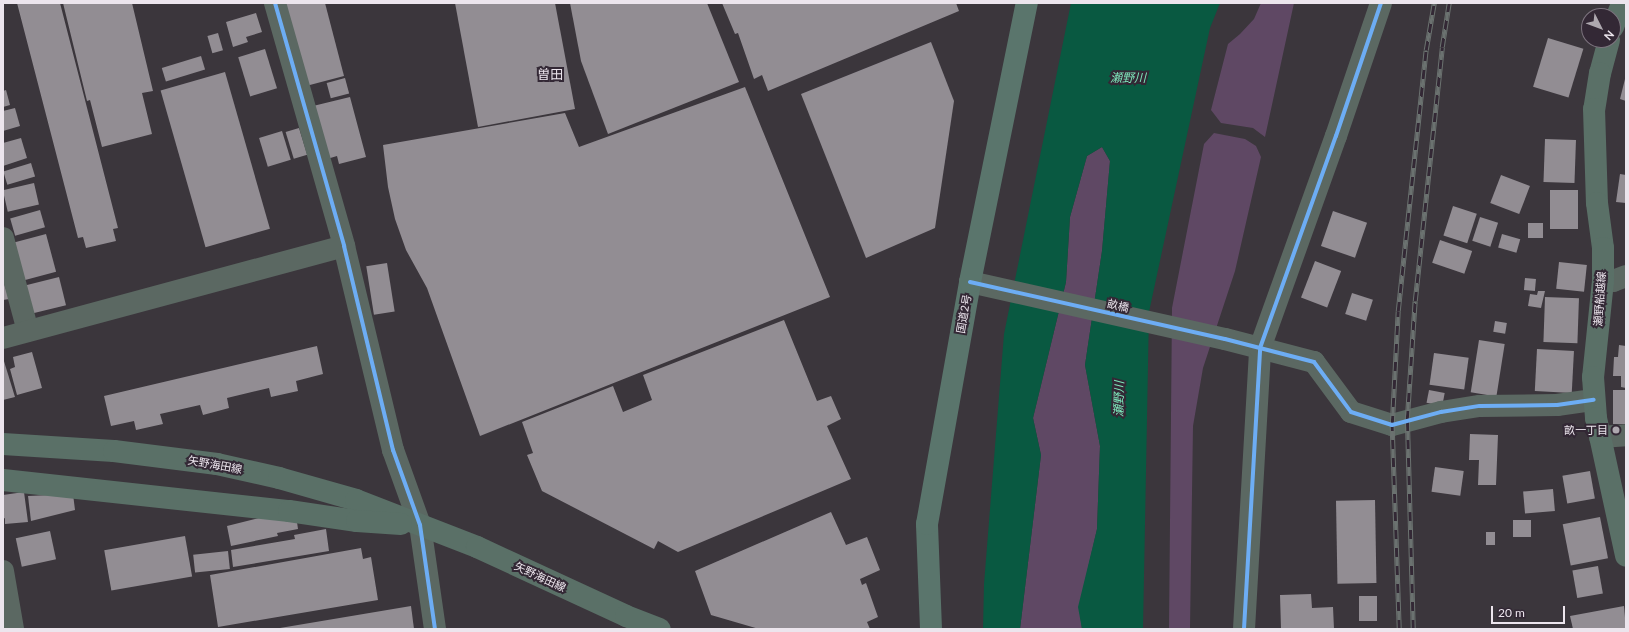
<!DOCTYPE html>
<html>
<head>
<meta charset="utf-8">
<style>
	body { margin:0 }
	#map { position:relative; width:1629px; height:632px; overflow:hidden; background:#3b363c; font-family:Lato,"Noto Sans JP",sans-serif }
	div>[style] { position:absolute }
	.green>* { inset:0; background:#5f4864 }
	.water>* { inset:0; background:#095941 }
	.building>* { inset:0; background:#928d93; transform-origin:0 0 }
	.minor>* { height:22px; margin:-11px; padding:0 11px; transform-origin:11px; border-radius:11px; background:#5b6862 }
	.major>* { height:22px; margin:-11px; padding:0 11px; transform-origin:11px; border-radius:11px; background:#5a7067 }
	.highway>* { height:22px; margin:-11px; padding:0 11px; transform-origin:11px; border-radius:11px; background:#5a756c }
	.rail>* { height:4.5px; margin-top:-2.25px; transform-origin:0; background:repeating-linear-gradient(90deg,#332835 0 9px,#6b7270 0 18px); box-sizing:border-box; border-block:1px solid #6b7270 }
	.cycleway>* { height:4px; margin:-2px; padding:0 2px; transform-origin:2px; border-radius:2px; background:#6dadf4 }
	.dots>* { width:11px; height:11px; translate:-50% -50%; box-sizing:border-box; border:2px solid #332835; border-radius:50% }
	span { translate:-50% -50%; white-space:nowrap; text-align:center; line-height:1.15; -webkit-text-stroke:4px #332835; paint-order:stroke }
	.street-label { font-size:11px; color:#ece5ed }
	.poi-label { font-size:11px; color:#ece5ed }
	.right { translate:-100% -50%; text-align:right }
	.water-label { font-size:12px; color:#7fe8bc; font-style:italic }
	.quarter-label { font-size:13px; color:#ece5ed }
	.frame { position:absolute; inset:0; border:4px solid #ece5ed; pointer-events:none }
	.north { position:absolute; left:1581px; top:8px; width:40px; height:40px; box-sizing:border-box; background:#332835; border:1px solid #7d747f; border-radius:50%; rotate:132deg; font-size:11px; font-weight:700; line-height:16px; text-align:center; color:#ece5ed }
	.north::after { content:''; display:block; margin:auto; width:14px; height:18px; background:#aea8af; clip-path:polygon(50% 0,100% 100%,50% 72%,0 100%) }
	.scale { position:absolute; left:1491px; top:606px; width:74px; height:18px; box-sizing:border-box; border:2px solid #ece5ed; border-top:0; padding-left:5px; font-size:12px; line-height:14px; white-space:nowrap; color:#ece5ed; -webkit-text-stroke:3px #332835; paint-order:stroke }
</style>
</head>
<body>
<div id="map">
	<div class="green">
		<div style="clip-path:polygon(1261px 3px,1294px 3px,1265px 137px,1253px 128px,1221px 123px,1211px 110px,1228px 44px,1240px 34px,1254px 19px)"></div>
		<div style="clip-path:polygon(1214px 133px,1245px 139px,1256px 146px,1261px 157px,1235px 271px,1203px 368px,1193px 426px,1190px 629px,1169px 629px,1172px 308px,1204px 144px)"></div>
		<div style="clip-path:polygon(1102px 147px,1110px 161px,1102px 251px,1085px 365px,1100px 446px,1097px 529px,1079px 607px,1082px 629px,1020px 629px,1041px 455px,1033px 418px,1066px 282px,1070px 217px,1087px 156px)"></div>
	</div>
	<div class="water">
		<div style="clip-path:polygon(1071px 3px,1220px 3px,1210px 28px,1149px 312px,1143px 629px,1082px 629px,1078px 607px,1097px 529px,1100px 446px,1085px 365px,1102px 251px,1110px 161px,1102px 147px,1087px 156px,1070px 217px,1066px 282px,1033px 418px,1041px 455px,1020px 629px,983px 629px,984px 584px,1004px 334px)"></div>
	</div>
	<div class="building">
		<div style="clip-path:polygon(17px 3px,60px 3px,118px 228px,113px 229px,116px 241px,86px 248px,83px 237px,78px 238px)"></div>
		<div style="clip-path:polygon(63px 3px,132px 3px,153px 91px,142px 93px,152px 134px,102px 147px,90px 100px,87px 101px)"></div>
		<div style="clip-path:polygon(283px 3px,325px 3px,344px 76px,306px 86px)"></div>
		<div style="clip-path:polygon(455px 3px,555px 3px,575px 109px,478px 127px)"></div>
		<div style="clip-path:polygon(570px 3px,707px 3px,739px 82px,608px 134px,581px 61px)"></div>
		<div style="clip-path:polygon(722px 3px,956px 3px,959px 11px,768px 91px,762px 75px,754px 79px,738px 33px,735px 34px)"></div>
		<div style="clip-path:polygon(256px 13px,262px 32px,246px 37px,248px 42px,233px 47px,226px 22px)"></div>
		<div style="left:218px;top:33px;width:18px;height:11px;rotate:74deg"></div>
		<div style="left:1548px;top:38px;width:37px;height:51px;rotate:17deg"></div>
		<div style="clip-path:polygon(931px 42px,954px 101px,935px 228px,866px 258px,801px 94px)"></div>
		<div style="left:265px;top:49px;width:41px;height:28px;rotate:73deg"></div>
		<div style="left:201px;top:56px;width:14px;height:41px;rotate:73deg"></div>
		<div style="left:225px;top:72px;width:163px;height:67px;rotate:74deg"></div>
		<div style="left:345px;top:78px;width:16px;height:19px;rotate:75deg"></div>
		<div style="clip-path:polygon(1625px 79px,1626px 79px,1626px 101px,1620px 99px)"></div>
		<div style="clip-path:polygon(745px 87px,830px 297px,480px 436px,427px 288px,406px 250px,395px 219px,388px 187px,383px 145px,565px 113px,579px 147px)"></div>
		<div style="clip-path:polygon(6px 90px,10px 105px,3px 107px,3px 91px)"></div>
		<div style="clip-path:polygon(350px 97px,366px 157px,339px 164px,337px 156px,327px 159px,313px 106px)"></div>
		<div style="clip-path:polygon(15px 108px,20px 126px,3px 131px,3px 111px)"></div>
		<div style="left:299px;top:128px;width:28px;height:14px;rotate:73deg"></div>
		<div style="left:282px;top:131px;width:30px;height:24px;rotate:73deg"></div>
		<div style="clip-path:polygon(21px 138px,27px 158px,3px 166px,3px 143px)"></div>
		<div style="left:1545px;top:139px;width:31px;height:43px;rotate:2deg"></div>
		<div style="left:31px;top:163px;width:14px;height:29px;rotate:73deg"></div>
		<div style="clip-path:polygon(1620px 174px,1626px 175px,1626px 203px,1616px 202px)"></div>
		<div style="left:1501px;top:175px;width:31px;height:30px;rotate:21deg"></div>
		<div style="left:34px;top:183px;width:22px;height:32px;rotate:77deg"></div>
		<div style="left:1550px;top:190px;width:28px;height:39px"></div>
		<div style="left:1453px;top:206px;width:25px;height:31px;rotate:18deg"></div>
		<div style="left:40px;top:210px;width:18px;height:31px;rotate:74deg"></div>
		<div style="left:1333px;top:211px;width:36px;height:37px;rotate:19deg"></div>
		<div style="left:1480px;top:217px;width:19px;height:25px;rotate:18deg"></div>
		<div style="left:1528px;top:223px;width:15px;height:15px"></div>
		<div style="left:46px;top:234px;width:39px;height:35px;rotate:75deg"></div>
		<div style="left:1502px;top:234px;width:19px;height:14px;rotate:16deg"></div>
		<div style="left:1440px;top:240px;width:34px;height:24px;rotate:19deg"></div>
		<div style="left:1315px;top:261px;width:28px;height:39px;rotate:21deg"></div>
		<div style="left:1559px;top:262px;width:28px;height:27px;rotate:6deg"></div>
		<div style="left:387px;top:263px;width:49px;height:21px;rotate:81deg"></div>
		<div style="left:59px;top:277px;width:29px;height:35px;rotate:76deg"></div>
		<div style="left:1525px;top:278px;width:11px;height:12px;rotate:5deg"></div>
		<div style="clip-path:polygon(3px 280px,9px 299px,3px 300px)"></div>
		<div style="clip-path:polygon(1538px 291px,1545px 291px,1541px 308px,1528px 306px,1530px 294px,1537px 295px)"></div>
		<div style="left:1352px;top:293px;width:22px;height:22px;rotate:18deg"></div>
		<div style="left:1545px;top:297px;width:34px;height:45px;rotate:2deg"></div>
		<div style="clip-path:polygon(784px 320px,817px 401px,831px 396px,841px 419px,827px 426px,851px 479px,678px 552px,658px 541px,654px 549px,542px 491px,527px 455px,533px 453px,522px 422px,613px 386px,623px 412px,652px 400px,643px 375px)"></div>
		<div style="left:1495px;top:321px;width:12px;height:11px;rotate:9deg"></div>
		<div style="left:1479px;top:340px;width:26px;height:53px;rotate:9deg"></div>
		<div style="clip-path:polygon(1619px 345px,1626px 346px,1626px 388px,1621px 387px,1621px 376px,1613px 376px,1614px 357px,1618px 357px)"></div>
		<div style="clip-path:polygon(317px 346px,323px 374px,296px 381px,298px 391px,271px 397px,269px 388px,227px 398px,229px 408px,203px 415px,200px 405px,160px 414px,163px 424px,136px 430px,134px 421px,111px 426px,104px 396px)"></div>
		<div style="left:1537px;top:349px;width:37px;height:42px;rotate:3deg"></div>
		<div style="clip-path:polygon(32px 352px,42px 388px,17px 395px,10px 369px,15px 367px,13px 357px)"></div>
		<div style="left:1434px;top:353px;width:35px;height:32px;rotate:8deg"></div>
		<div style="clip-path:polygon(3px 358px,15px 397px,3px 400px)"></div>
		<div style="left:1429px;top:390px;width:16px;height:13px;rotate:11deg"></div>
		<div style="left:1626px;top:390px;width:34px;height:13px;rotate:90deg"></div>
		<div style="clip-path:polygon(1470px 434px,1498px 435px,1496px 485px,1478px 485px,1479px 460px,1469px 460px)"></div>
		<div style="left:1435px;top:467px;width:29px;height:25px;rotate:8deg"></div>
		<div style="left:1590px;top:471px;width:28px;height:28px;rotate:80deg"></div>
		<div style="left:1553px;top:489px;width:22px;height:30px;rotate:85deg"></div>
		<div style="clip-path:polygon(24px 492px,28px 522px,5px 524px,5px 518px,3px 519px,3px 495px)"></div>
		<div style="clip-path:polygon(73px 494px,75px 510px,31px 521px,28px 496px)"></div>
		<div style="left:1375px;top:500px;width:83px;height:39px;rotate:89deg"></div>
		<div style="clip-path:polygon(831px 512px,846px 545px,867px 537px,880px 570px,860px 579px,862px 585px,866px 583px,878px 617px,867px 622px,870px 629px,759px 629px,711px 615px,695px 571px)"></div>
		<div style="clip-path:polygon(263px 517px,297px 522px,298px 529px,277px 533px,278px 536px,231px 546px,227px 526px)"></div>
		<div style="left:1600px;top:517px;width:42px;height:38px;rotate:79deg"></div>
		<div style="left:1513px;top:520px;width:18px;height:17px"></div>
		<div style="clip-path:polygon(326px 529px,329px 551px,233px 567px,231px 550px,295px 539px,294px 535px)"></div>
		<div style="left:50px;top:531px;width:29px;height:35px;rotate:78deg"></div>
		<div style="left:1486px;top:532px;width:9px;height:13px"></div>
		<div style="left:185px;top:536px;width:41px;height:82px;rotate:80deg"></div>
		<div style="clip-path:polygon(361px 548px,363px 559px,371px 557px,378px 600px,218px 627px,210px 575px)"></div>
		<div style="left:228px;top:551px;width:18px;height:35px;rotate:84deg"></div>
		<div style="left:1598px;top:566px;width:28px;height:26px;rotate:80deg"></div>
		<div style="clip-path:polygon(1311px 594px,1312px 608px,1333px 607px,1334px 629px,1281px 629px,1280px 595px)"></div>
		<div style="left:1359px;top:596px;width:18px;height:25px"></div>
		<div style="clip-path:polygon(411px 606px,414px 629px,280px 629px,280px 628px)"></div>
		<div style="clip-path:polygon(1624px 606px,1626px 629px,1573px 629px,1570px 616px)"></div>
	</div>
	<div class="minor">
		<div style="left:275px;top:3px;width:253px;rotate:74.1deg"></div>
		<div style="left:344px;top:246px;width:210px;rotate:76.5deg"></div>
		<div style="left:393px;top:450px;width:80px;rotate:70.2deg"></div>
		<div style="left:420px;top:525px;width:105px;rotate:81.8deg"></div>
		<div style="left:3px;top:238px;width:96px;rotate:75deg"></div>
		<div style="left:1603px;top:281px;width:10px"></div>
		<div style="left:1613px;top:281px;width:14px;rotate:-21deg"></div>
		<div style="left:970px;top:282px;width:261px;rotate:12.6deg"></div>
		<div style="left:1225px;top:339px;width:92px;rotate:14.5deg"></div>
		<div style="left:1314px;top:362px;width:62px;rotate:53.5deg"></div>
		<div style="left:1351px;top:412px;width:43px;rotate:17.6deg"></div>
		<div style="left:1392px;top:425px;width:51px;rotate:-14.9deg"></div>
		<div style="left:1441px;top:412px;width:39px;rotate:-9deg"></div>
		<div style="left:1480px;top:406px;width:77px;rotate:-0.7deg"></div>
		<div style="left:1557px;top:405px;width:37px;rotate:-8deg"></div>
		<div style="left:3px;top:338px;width:353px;rotate:-15.1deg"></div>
		<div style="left:1600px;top:437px;width:26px;rotate:-4deg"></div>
		<div style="left:3px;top:571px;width:59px;rotate:80.2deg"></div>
		<div style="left:1244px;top:629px;width:281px;rotate:-86.7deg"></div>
		<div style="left:1260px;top:348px;width:225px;rotate:-70.3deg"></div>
		<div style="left:1336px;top:136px;width:140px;rotate:-71.3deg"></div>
	</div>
	<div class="major">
		<div style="left:1613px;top:27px;width:26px;rotate:-69deg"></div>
		<div style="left:1609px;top:40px;width:34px;rotate:105deg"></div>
		<div style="left:1600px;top:73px;width:36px;rotate:99deg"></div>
		<div style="left:1594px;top:109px;width:94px;rotate:88.2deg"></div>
		<div style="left:1597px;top:203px;width:45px;rotate:82.4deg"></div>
		<div style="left:1603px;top:248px;width:33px;rotate:90deg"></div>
		<div style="left:1603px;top:281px;width:97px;rotate:95.9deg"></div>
		<div style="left:1593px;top:377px;width:41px;rotate:85.8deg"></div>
		<div style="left:1596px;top:418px;width:141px;rotate:77.7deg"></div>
		<div style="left:3px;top:444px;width:111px;rotate:3.6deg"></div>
		<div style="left:114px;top:451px;width:104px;rotate:7.2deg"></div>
		<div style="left:217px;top:464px;width:64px;rotate:12.7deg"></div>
		<div style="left:279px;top:478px;width:80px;rotate:15.9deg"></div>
		<div style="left:356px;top:500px;width:130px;rotate:21.2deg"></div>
		<div style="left:477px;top:547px;width:164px;rotate:24.8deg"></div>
		<div style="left:626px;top:616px;width:36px;rotate:21deg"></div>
		<div style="left:3px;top:480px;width:288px;rotate:6.2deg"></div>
		<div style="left:289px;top:511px;width:69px;rotate:8.4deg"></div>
		<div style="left:357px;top:521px;width:44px;rotate:3.9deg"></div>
	</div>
	<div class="highway">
		<div style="left:931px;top:629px;width:105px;rotate:-92.2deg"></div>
		<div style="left:927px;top:524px;width:246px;rotate:-79.9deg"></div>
		<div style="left:970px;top:282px;width:285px;rotate:-78.5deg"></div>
	</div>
	<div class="rail">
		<div style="left:1399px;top:629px;width:204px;rotate:-92deg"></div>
		<div style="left:1392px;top:425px;width:114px;rotate:-87deg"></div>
		<div style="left:1398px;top:311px;width:262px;rotate:-83.9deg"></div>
		<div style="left:1426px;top:50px;width:48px;rotate:-80.3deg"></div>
		<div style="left:1413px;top:629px;width:209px;rotate:-91.6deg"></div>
		<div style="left:1407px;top:420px;width:119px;rotate:-86.2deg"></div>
		<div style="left:1415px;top:301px;width:255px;rotate:-83.9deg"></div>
		<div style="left:1442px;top:47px;width:45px;rotate:-81deg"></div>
	</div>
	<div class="cycleway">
		<div style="left:275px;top:3px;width:253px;rotate:74.1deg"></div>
		<div style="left:344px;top:246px;width:210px;rotate:76.5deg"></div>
		<div style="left:393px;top:450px;width:80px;rotate:70.2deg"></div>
		<div style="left:420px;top:525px;width:105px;rotate:81.8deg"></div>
		<div style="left:970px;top:282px;width:261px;rotate:12.6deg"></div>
		<div style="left:1225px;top:339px;width:92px;rotate:14.5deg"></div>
		<div style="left:1314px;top:362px;width:62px;rotate:53.5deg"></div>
		<div style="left:1351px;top:412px;width:43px;rotate:17.6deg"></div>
		<div style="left:1392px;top:425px;width:51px;rotate:-14.9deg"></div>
		<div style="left:1441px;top:412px;width:39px;rotate:-9deg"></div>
		<div style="left:1480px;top:406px;width:77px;rotate:-0.7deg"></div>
		<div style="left:1557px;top:405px;width:37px;rotate:-8deg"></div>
		<div style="left:1244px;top:629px;width:281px;rotate:-86.7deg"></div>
		<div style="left:1260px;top:348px;width:225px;rotate:-70.3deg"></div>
		<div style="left:1336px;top:136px;width:140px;rotate:-71.3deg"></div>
	</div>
	<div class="dots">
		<div style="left:1616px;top:430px;background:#aea8af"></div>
	</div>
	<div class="street-label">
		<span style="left:1600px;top:299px;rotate:-86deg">瀬野船越線</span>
		<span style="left:1118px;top:306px;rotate:13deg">畝橋</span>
		<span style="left:964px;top:314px;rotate:-80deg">国道2号</span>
		<span style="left:215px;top:465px;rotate:10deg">矢野海田線</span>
		<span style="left:540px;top:577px;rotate:25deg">矢野海田線</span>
	</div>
	<div class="poi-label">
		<span class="right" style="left:1608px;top:430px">畝一丁目</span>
	</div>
	<div class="water-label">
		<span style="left:1128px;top:78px">瀬野川</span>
		<span style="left:1119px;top:399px;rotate:-89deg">瀬野川</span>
	</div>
	<div class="quarter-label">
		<span style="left:550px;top:74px">曽田</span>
	</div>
	<div class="frame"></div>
	<div class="north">N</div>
	<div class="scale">20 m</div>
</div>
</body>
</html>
